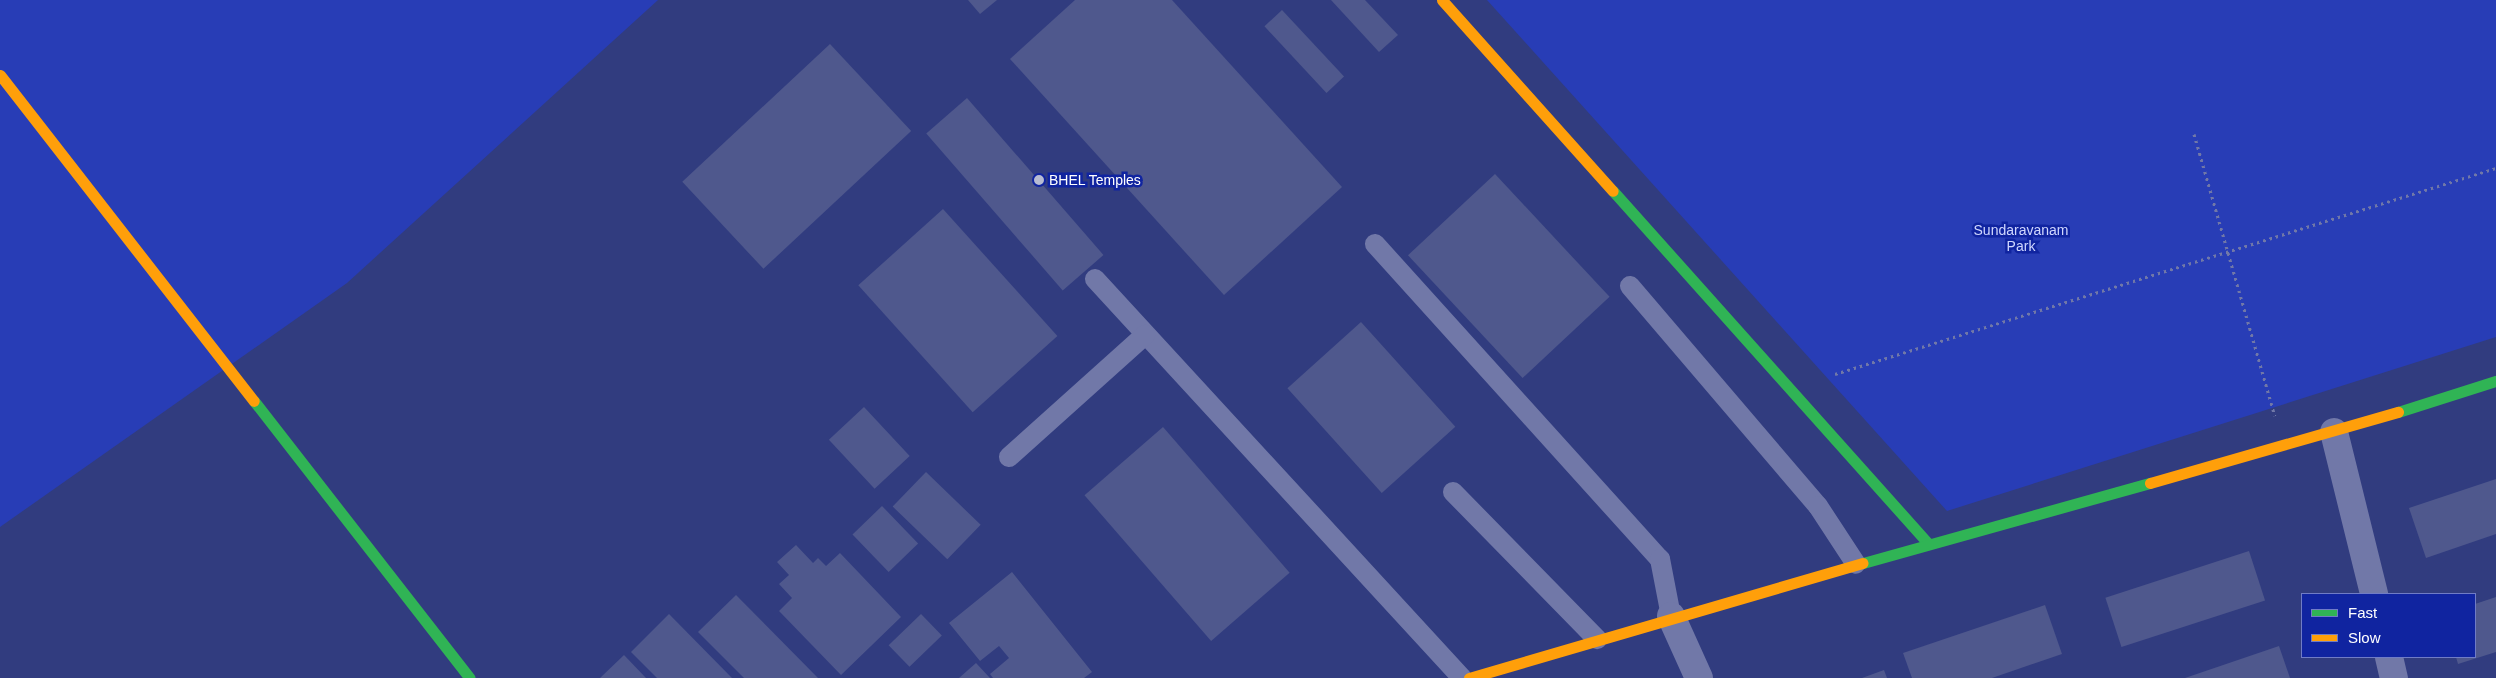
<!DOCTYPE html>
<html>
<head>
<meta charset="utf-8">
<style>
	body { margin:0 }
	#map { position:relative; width:2496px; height:678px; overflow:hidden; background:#313c7f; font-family:Helvetica,sans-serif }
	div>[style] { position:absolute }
	.green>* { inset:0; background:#283db6 }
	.building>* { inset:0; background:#4f588d; transform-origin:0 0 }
	.path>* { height:3px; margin-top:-1.5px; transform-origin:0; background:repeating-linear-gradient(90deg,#7178a8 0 2.5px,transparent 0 6.5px) }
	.lane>* { height:20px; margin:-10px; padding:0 10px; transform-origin:10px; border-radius:10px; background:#7178a8 }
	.street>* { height:28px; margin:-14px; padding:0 14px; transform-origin:14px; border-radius:14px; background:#7178a8 }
	.fast>* { height:11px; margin:-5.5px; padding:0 5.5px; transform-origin:5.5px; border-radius:5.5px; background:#30b455 }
	.slow>* { height:11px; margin:-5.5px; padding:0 5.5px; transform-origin:5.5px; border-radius:5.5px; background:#ff9f0a }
	.dots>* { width:14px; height:14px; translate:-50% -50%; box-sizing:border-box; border:2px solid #1024a0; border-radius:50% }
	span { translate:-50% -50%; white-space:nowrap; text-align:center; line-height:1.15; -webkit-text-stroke:5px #1024a0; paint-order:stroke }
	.poi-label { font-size:14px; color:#fff }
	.left { translate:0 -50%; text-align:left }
	.park-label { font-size:14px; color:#d0d7fe }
	.legend { position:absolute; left:2301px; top:593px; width:175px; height:65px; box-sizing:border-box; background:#1024a0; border:1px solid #707cc6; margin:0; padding:6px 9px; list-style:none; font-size:15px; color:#fff }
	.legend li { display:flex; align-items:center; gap:10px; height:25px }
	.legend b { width:25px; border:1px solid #707cc6 }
</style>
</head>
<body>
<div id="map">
	<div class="green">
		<div style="clip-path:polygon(0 0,658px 0,347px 283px,0 527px)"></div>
		<div style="clip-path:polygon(1487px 0,2496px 0,2496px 337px,1947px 511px)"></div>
	</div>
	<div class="building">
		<div style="clip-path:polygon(968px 0,997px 0,980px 14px)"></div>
		<div style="clip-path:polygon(1075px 0,1172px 0,1342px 187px,1224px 295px,1010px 59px)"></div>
		<div style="clip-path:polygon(1331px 0,1365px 0,1398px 35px,1379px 52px)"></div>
		<div style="left:1282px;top:10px;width:91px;height:24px;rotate:47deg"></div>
		<div style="left:830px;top:44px;width:119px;height:202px;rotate:47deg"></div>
		<div style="left:967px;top:98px;width:208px;height:54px;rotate:49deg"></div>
		<div style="left:1495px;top:174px;width:168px;height:119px;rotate:47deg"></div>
		<div style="left:943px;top:209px;width:171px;height:114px;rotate:48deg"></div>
		<div style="left:1361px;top:322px;width:141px;height:99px;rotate:48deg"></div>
		<div style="left:864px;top:407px;width:67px;height:48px;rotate:47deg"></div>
		<div style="left:1163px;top:427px;width:193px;height:104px;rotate:49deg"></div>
		<div style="left:926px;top:472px;width:76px;height:48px;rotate:44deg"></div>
		<div style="clip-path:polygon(2496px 479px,2496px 534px,2426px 558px,2409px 508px)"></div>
		<div style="left:882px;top:506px;width:52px;height:41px;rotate:46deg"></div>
		<div style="clip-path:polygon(796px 545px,813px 563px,818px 558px,826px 566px,840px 553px,901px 617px,841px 675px,779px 611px,792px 598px,779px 584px,789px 575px,777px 562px)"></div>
		<div style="left:2249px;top:551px;width:52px;height:151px;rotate:72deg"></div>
		<div style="clip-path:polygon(1012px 572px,1092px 672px,1084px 678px,993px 678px,990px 674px,1009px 658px,999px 646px,980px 661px,949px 623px)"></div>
		<div style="clip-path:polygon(736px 595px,818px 678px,744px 678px,698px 632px)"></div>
		<div style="clip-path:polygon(2496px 597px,2496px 652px,2458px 664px,2456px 657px,2475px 657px,2475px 604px)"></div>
		<div style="clip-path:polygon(2045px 605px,2062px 654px,1992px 678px,1912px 678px,1903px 653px)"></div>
		<div style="clip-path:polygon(669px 614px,732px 678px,657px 678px,631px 652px)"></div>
		<div style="left:921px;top:614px;width:30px;height:45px;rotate:46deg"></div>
		<div style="clip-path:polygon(2279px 646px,2290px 678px,2185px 678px)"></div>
		<div style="clip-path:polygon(624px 655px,646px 678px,600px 678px)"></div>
		<div style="clip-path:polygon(976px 663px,990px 678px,959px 678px)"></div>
		<div style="clip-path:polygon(1884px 670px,1887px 678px,1862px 678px)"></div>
	</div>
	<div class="path">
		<div style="left:2194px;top:134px;width:293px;rotate:74deg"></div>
		<div style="left:1835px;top:374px;width:692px;rotate:-17.31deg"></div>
	</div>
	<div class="lane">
		<div style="left:1375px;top:244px;width:425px;rotate:47.9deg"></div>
		<div style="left:1660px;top:559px;width:58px;rotate:79.1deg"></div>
		<div style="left:1095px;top:279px;width:542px;rotate:47.39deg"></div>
		<div style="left:1630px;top:286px;width:289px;rotate:49.5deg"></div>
		<div style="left:1818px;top:506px;width:69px;rotate:56.8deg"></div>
		<div style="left:1009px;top:457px;width:183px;rotate:-41.9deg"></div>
		<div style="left:1453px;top:492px;width:206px;rotate:45.6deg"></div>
	</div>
	<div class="street">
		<div style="left:2334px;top:432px;width:167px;rotate:76.1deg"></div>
		<div style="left:1671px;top:616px;width:68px;rotate:65.7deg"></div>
		<div style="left:2389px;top:657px;width:22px;rotate:77deg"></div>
	</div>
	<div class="fast">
		<div style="left:1613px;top:191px;width:472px;rotate:48.2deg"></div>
		<div style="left:254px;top:401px;width:351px;rotate:52.1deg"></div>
		<div style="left:2398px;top:412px;width:103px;rotate:-17.6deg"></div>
		<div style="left:1863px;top:563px;width:298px;rotate:-15.6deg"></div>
	</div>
	<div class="slow">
		<div style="left:1442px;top:0;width:256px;rotate:48.2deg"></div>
		<div style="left:0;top:75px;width:413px;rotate:52.1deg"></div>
		<div style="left:2150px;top:483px;width:258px;rotate:-16deg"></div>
		<div style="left:1469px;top:678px;width:410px;rotate:-16.3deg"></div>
	</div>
	<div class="dots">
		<div style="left:1039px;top:180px;background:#b7bbd2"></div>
	</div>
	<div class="poi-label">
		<span class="left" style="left:1049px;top:180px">BHEL Temples</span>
	</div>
	<div class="park-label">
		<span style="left:2021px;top:238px">Sundaravanam<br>Park</span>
	</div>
	<ul class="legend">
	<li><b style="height:6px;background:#30b455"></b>Fast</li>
	<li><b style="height:6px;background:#ff9f0a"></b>Slow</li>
	</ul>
</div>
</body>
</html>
